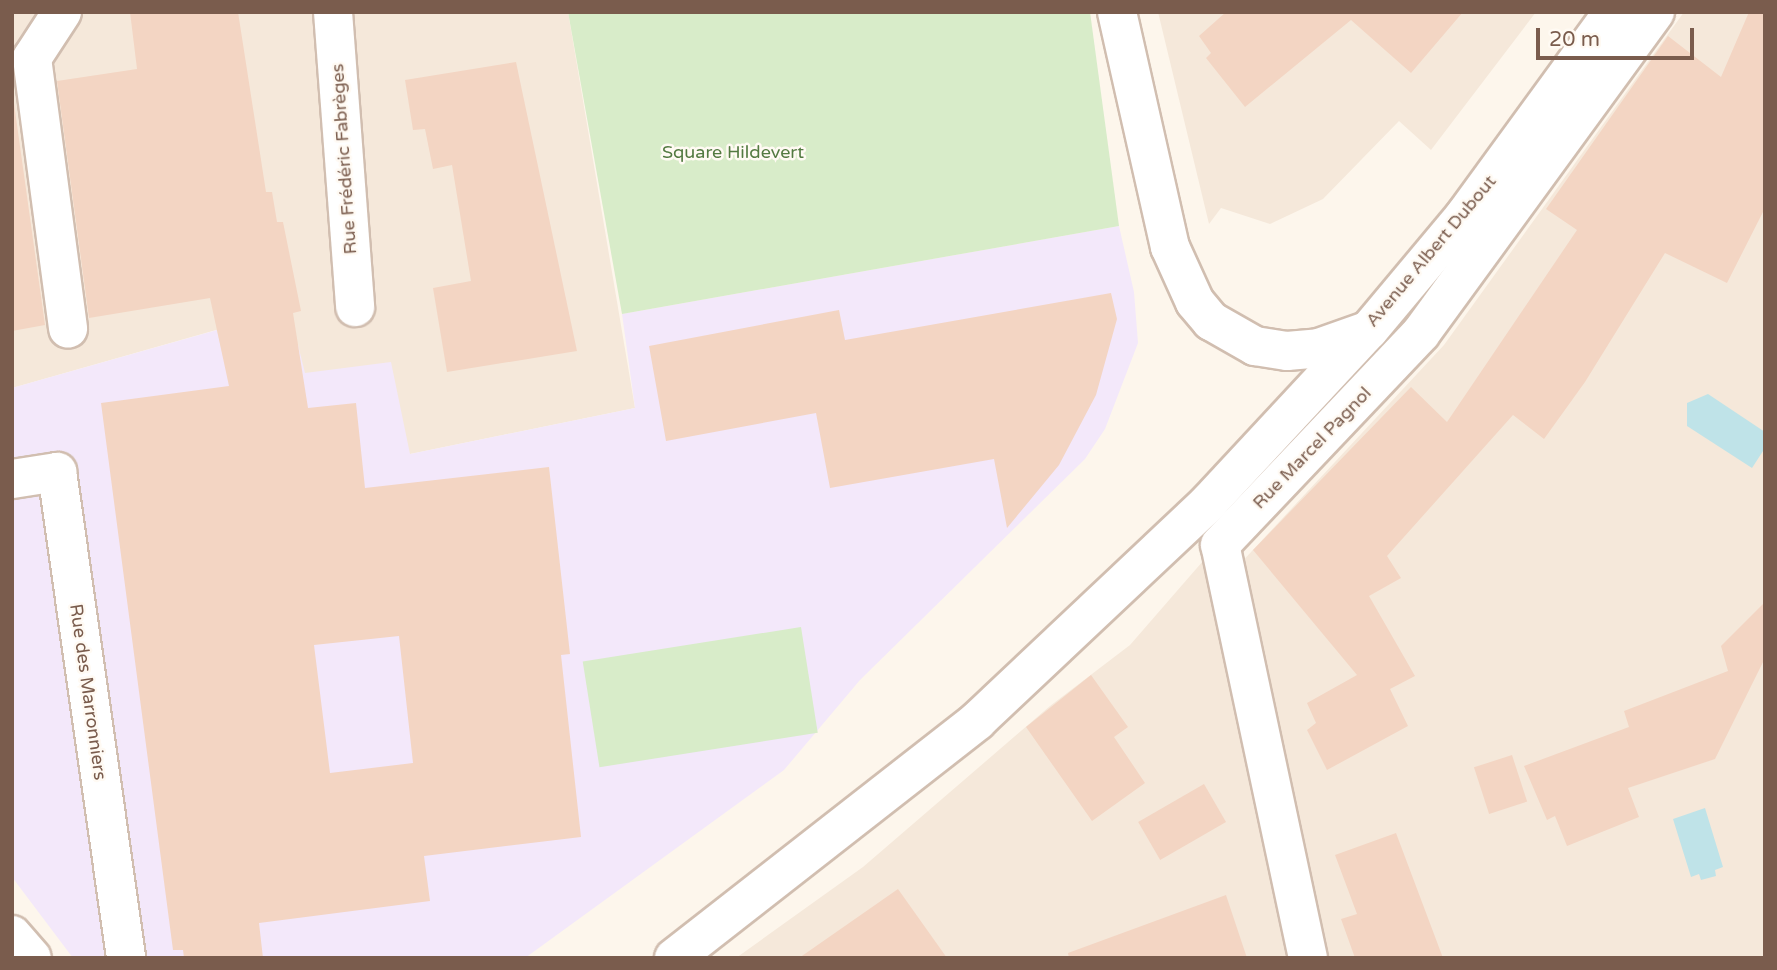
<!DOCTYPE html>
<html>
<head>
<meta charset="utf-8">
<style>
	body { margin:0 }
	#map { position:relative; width:1777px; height:970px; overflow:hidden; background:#fdf6ec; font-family:"Varela Round",sans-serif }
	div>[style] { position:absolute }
	.residential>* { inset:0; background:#f5e8da }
	.education>* { inset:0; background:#f3e8fa }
	.green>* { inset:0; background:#d8ecc9; transform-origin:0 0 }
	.water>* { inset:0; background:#bfe3e8 }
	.building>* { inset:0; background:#f3d5c3; transform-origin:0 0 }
	.roads { filter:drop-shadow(2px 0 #d1beb0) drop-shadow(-2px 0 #d1beb0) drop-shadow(0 2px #d1beb0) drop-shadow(0 -2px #d1beb0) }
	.minor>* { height:38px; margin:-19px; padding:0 19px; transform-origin:19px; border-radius:19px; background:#fff }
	span { translate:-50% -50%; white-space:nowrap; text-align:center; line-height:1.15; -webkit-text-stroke:5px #fffaf3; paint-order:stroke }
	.park-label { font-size:18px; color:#537a41 }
	.street-label { font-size:18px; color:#7a5c4d }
	.frame { position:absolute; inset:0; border:14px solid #7a5c4d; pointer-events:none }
	.scale { position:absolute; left:1536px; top:28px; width:158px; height:32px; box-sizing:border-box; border:4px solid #7a5c4d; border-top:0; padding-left:9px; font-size:21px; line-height:24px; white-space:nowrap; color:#7a5c4d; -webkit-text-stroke:5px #fffaf3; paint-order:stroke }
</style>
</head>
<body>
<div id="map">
	<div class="residential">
		<div style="clip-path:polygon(12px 12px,568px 12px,635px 408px,410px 454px,304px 373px,222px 356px,216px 330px,12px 388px)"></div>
		<div style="clip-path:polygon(1158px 12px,1536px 12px,1431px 150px,1399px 121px,1323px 199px,1270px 224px,1221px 208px,1209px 224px)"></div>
		<div style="clip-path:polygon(1684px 12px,1765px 12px,1765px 958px,736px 958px,863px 867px,1050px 706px,1130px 645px,1203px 561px,1238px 566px,1444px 345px)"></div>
	</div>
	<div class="education">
		<div style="clip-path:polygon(1119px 226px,1134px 292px,1138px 343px,1105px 429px,1085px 459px,860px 680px,784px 770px,525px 958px,73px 958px,12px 877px,12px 388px,217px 330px,223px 356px,298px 345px,305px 373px,391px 362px,410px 454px,635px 408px,622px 314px)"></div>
	</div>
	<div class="green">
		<div style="clip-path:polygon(568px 12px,1090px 12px,1119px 226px,622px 314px)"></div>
		<div style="left:801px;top:627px;width:107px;height:221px;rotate:81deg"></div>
	</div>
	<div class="water">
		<div style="clip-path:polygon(1708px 394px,1765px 432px,1765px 448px,1752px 468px,1687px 426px,1687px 403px)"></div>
		<div style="clip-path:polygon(1705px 808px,1723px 867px,1715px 870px,1716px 876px,1701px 880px,1699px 874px,1691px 877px,1673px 819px)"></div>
	</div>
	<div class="building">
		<div style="clip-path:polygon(evenodd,130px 12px,238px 12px,266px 192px,272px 192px,277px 222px,283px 222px,301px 311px,293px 313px,308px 408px,356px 403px,365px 488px,549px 467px,570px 654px,561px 655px,581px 837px,424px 856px,430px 901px,259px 923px,263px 958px,184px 958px,183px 950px,173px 950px,101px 403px,229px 386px,210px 298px,89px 318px,57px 81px,137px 69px,130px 12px,399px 636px,413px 763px,330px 773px,314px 645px,399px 636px)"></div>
		<div style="clip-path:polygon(1226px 12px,1463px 12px,1411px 73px,1351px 20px,1245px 107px,1206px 58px,1211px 53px,1199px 36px)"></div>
		<div style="clip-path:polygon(1749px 12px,1765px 12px,1765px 208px,1727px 283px,1665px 253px,1585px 382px,1544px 439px,1513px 415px,1387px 556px,1401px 578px,1369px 596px,1415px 676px,1390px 689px,1408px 726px,1327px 770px,1307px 730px,1316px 723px,1307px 703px,1357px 675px,1253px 550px,1411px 387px,1447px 422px,1577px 230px,1546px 209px,1668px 36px,1721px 77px)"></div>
		<div style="clip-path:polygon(516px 62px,577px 351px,447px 372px,433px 288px,471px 281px,452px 165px,433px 169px,425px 129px,413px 130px,405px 80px)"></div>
		<div style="clip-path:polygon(12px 89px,45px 325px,12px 331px)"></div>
		<div style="clip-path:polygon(1111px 293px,1117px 319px,1096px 395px,1059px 465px,1007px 528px,994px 459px,830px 488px,816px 413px,666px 441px,649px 346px,839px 310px,845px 340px)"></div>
		<div style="clip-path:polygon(1765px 602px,1765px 658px,1715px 759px,1628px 788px,1639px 817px,1567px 846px,1555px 816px,1547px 820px,1524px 766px,1629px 727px,1624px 711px,1728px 671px,1721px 646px)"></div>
		<div style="clip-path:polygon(1091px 675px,1128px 727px,1114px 737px,1145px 783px,1092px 821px,1026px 727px)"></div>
		<div style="left:1512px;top:755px;width:49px;height:40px;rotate:72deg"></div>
		<div style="left:1204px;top:784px;width:44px;height:76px;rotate:60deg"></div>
		<div style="clip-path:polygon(1396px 833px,1443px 958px,1355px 958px,1341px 919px,1357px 914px,1335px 855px)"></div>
		<div style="clip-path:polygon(898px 889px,947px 958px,799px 958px)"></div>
		<div style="clip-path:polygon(1226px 895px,1247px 958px,1069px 958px,1068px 953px)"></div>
	</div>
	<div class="roads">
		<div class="minor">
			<div style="left:62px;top:12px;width:55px;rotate:123.1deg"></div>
			<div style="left:32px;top:58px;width:273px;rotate:82.4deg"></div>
			<div style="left:333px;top:12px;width:296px;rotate:85.7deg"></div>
			<div style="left:1117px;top:12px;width:241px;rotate:77.3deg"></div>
			<div style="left:1170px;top:247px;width:60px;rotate:65.6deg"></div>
			<div style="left:1195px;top:302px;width:25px;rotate:50deg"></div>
			<div style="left:1211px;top:321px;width:51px;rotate:29.6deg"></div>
			<div style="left:1255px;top:346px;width:32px;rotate:9deg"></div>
			<div style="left:1287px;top:351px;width:32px;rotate:-5deg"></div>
			<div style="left:1319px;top:348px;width:51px;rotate:-19.5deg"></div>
			<div style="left:12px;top:479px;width:46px;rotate:-8.8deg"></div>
			<div style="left:57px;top:472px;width:491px;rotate:81.9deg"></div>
			<div style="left:12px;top:935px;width:30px;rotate:49deg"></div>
			<div style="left:674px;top:958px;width:385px;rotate:-38deg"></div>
			<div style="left:977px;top:721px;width:319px;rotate:-43.3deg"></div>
			<div style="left:1209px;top:502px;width:235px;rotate:-47.1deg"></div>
			<div style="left:1369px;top:330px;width:150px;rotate:-50.1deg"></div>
			<div style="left:1465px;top:215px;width:251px;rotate:-53.9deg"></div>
			<div style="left:1308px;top:958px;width:422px;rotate:-102deg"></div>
			<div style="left:1220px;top:545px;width:292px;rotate:-46.5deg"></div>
			<div style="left:1421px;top:333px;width:397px;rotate:-53.9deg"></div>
		</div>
	</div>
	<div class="park-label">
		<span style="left:733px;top:152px">Square Hildevert</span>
	</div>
	<div class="street-label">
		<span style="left:344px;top:159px;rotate:-94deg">Rue Frédéric Fabrèges</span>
		<span style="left:1431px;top:251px;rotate:-50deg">Avenue Albert Dubout</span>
		<span style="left:1312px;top:448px;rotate:-46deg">Rue Marcel Pagnol</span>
		<span style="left:88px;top:692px;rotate:82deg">Rue des Marronniers</span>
	</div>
	<div class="frame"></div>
	<div class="scale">20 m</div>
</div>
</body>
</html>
